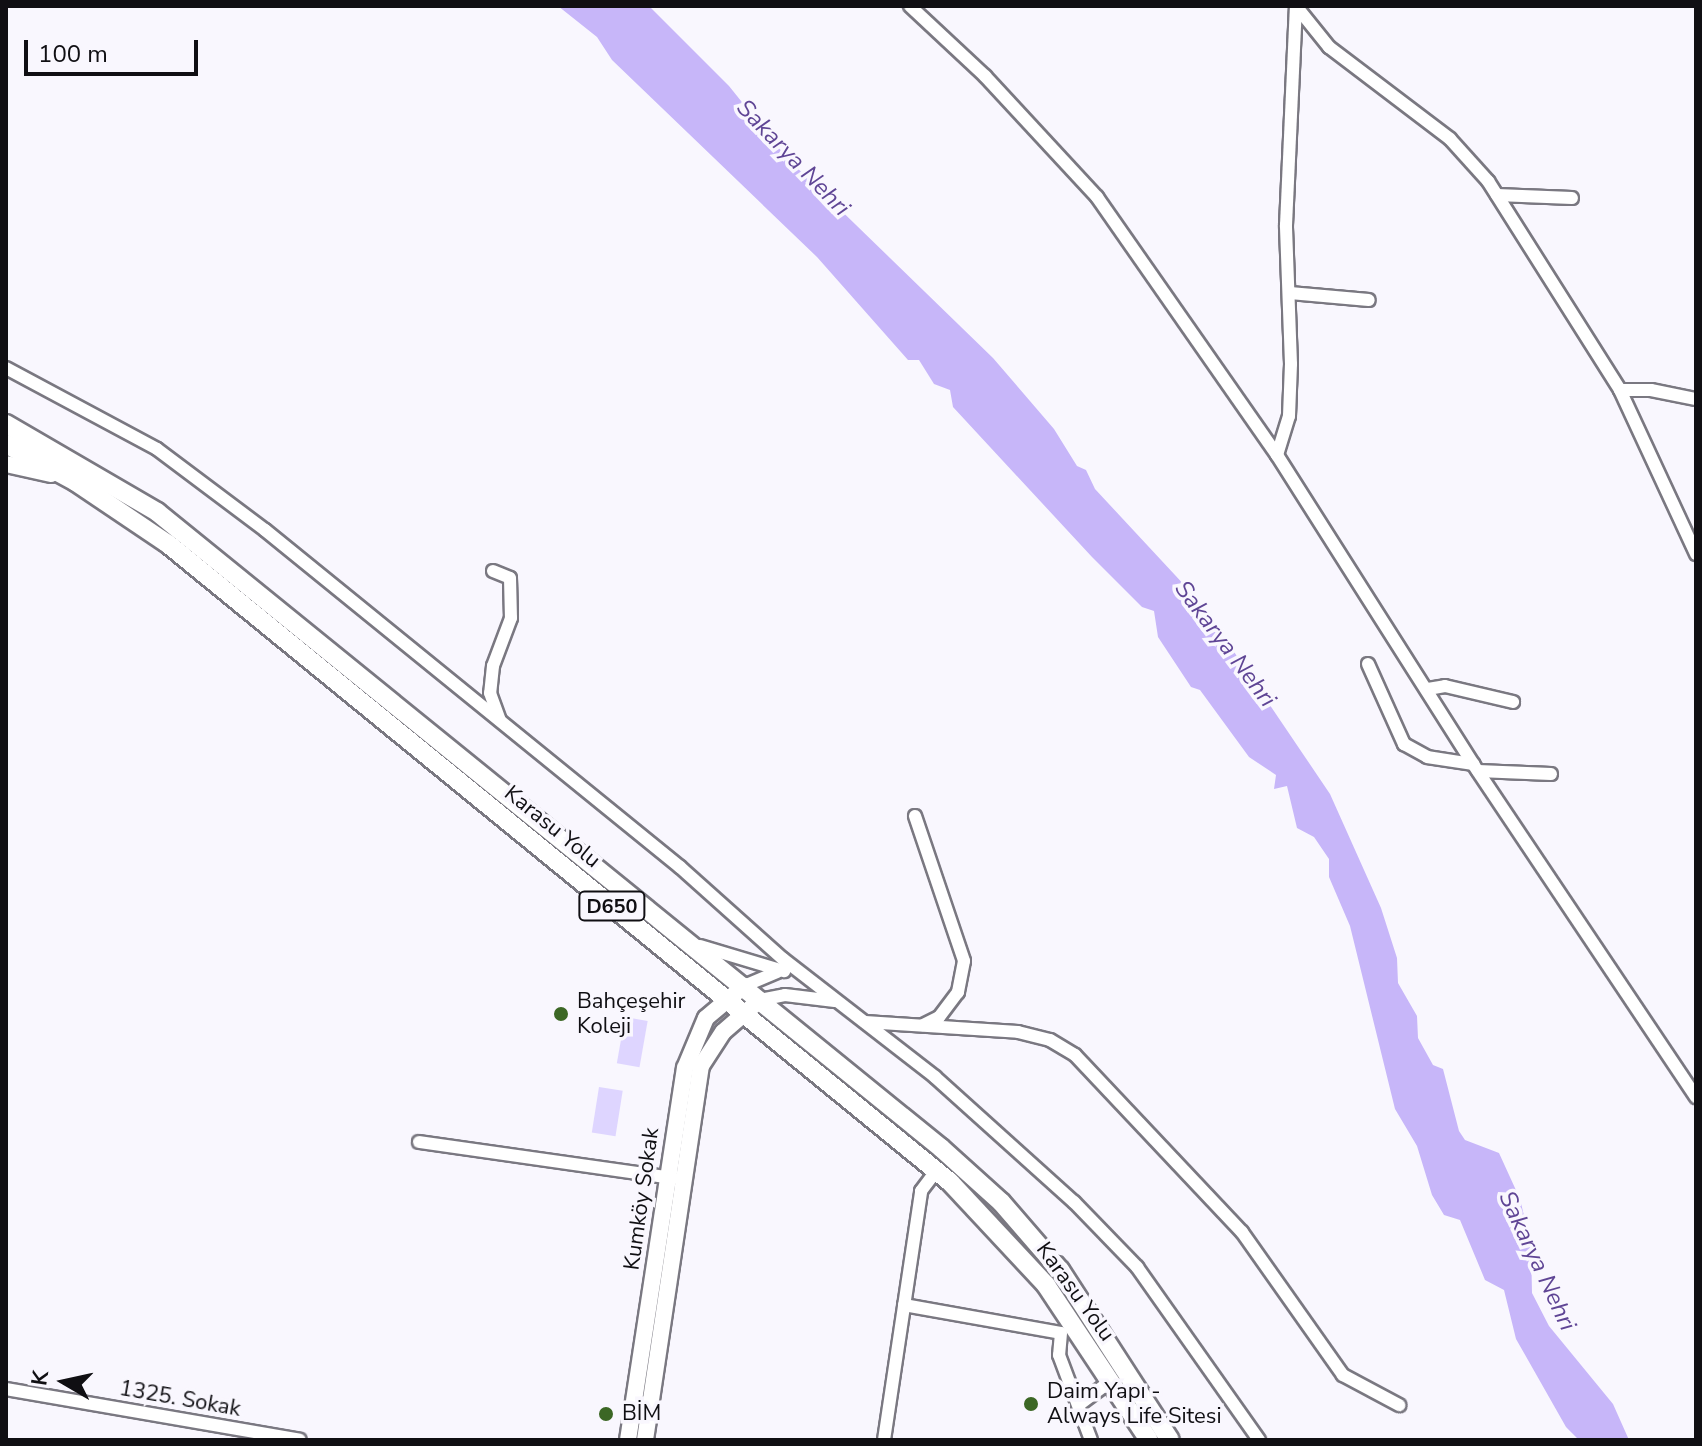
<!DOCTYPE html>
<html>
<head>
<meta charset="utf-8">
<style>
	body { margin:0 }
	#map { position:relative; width:1702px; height:1446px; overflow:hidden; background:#f9f7fe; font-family:"Nunito Sans",sans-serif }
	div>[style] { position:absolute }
	.green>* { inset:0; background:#ded5ff; transform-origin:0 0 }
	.water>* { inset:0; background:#c7b6f9 }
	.roads { filter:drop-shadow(2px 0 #7a7881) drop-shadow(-2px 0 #7a7881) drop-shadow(0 2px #7a7881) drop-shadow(0 -2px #7a7881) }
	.minor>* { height:12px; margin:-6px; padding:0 6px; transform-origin:6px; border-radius:6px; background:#fff }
	.major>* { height:16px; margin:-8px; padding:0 8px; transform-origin:8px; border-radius:8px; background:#fff }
	.highway>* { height:18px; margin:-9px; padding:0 9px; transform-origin:9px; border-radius:9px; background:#fff }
	.dots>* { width:22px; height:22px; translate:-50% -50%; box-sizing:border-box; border:4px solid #f9f7fe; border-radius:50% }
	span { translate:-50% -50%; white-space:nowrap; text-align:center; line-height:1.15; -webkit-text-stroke:7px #f9f7fe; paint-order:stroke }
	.shield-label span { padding:2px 6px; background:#f9f7fe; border:2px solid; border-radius:6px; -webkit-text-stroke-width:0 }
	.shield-label { font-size:20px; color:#100f13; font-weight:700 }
	.street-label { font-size:22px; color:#100f13 }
	.poi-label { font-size:22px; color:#100f13 }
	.left { translate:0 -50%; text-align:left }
	.water-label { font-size:24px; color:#5f4595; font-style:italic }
	.frame { position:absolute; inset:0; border:8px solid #100f13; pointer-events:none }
	.north { position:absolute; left:24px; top:1342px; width:80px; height:80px; -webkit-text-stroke:6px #f9f7fe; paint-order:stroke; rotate:279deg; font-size:22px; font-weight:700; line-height:32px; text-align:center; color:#100f13 }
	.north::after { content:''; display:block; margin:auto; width:28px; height:36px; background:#100f13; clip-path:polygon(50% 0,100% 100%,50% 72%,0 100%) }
	.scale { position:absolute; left:24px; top:40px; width:174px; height:36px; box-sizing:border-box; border:4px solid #100f13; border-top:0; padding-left:10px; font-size:24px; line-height:28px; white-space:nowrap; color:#100f13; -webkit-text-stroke:6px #f9f7fe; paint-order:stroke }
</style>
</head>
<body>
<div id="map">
	<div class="green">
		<div style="left:625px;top:1017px;width:23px;height:47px;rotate:10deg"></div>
		<div style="left:599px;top:1087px;width:24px;height:46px;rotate:9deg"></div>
	</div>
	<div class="water">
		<div style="clip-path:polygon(558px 6px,649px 6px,729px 86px,787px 158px,993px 358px,1054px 429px,1077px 466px,1086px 470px,1095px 489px,1201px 603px,1330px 794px,1381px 908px,1397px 958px,1398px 983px,1417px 1016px,1418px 1038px,1433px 1065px,1443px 1069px,1459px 1131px,1465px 1140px,1499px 1153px,1520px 1199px,1531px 1245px,1532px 1293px,1549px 1326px,1613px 1404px,1629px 1440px,1579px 1440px,1566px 1427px,1516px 1339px,1504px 1290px,1485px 1280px,1460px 1220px,1444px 1215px,1432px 1195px,1417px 1146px,1395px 1109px,1350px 926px,1329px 877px,1329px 859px,1314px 837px,1297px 828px,1287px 786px,1274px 789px,1276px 775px,1249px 757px,1200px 690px,1191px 687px,1158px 637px,1154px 611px,1142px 607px,1092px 557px,953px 407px,950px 390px,934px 384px,919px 360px,908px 360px,817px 257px,612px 60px,597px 37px)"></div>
	</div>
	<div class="roads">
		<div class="minor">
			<div style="left:910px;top:6px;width:103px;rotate:43deg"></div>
			<div style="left:985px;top:76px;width:165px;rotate:47.2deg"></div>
			<div style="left:1097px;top:197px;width:315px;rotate:55.1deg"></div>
			<div style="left:1277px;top:455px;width:366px;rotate:57.6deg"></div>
			<div style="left:1473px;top:764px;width:401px;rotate:56.2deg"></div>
			<div style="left:1296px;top:6px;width:53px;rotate:51.2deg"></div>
			<div style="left:1329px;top:47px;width:152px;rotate:37.2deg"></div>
			<div style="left:1450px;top:139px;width:57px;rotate:47.9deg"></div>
			<div style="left:1488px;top:181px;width:247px;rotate:57.7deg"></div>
			<div style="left:1620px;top:390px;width:181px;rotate:65.1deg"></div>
			<div style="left:1497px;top:195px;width:75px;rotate:2.3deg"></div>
			<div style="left:1290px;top:293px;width:79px;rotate:5.1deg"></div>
			<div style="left:6px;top:368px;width:171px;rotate:28.2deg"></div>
			<div style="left:157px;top:449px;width:135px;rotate:36.9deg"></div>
			<div style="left:265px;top:530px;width:535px;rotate:39.08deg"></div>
			<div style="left:680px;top:867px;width:138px;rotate:41.8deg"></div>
			<div style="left:783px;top:959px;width:192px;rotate:37.8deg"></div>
			<div style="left:935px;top:1077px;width:187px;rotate:42deg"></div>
			<div style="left:1074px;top:1202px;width:91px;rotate:45.9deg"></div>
			<div style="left:1137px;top:1267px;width:212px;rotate:54.8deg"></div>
			<div style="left:1620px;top:390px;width:31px"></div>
			<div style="left:1651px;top:390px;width:46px;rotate:11.3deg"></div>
			<div style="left:1277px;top:455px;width:41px;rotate:-72.9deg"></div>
			<div style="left:1289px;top:416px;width:52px;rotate:-87.8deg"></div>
			<div style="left:1291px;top:364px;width:139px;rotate:-92.1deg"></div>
			<div style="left:1286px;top:225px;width:217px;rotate:-87.4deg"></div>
			<div style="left:493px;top:571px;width:18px;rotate:22deg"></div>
			<div style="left:510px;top:578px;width:40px;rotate:88.6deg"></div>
			<div style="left:511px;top:618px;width:51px;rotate:110.6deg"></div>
			<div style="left:493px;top:666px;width:27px;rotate:96deg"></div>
			<div style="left:490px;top:693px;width:29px;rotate:70deg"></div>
			<div style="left:1368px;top:664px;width:88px;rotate:65.8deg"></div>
			<div style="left:1404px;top:744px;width:26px;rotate:29deg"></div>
			<div style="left:1427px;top:757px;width:47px;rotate:8.7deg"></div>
			<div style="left:1428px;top:689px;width:17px;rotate:-10deg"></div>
			<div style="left:1445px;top:686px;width:70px;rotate:13.2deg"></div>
			<div style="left:1478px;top:771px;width:73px;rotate:2.4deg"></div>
			<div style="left:915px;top:816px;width:153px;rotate:71.3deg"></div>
			<div style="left:964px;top:961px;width:32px;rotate:101deg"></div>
			<div style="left:958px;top:992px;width:31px;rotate:127deg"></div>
			<div style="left:939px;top:1017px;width:18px;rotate:153deg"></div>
			<div style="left:700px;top:946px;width:88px;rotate:16.6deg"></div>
			<div style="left:744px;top:986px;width:36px;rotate:-23deg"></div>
			<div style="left:760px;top:1000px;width:25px;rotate:-11deg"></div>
			<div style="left:785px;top:995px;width:50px;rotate:6.8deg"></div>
			<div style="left:865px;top:1022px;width:153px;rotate:3.7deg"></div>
			<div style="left:1018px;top:1032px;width:33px;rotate:14deg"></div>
			<div style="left:1050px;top:1040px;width:29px;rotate:31deg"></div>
			<div style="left:1075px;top:1055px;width:243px;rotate:46.7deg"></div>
			<div style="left:1242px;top:1232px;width:175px;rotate:54.8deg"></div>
			<div style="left:1343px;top:1375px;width:64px;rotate:28.2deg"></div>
			<div style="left:419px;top:1142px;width:257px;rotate:8.1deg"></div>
			<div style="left:904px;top:1305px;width:159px;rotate:10.1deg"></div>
			<div style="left:1061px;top:1333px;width:22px;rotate:95deg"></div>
			<div style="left:1059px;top:1355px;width:91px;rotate:69.4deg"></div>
			<div style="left:6px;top:1389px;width:298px;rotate:9.8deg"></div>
			<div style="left:1080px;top:1404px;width:38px;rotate:-37deg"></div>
			<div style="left:884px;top:1440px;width:252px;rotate:-81.5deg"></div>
			<div style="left:921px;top:1191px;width:25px;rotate:-53deg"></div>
		</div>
		<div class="major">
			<div style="left:6px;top:464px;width:46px;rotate:12.5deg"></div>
			<div style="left:628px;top:1440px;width:376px;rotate:-81.3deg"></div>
			<div style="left:685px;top:1068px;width:54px;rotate:-67.2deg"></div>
			<div style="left:706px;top:1018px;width:50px;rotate:-40.1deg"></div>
			<div style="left:645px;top:1440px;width:378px;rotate:-81.5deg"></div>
			<div style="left:701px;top:1066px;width:40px;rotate:-57.1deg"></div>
			<div style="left:723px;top:1032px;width:49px;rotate:-40.9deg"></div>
		</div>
		<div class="highway">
			<div style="left:6px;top:424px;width:175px;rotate:30.2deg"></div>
			<div style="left:157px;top:512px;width:1010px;rotate:39.05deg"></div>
			<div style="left:941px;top:1148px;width:81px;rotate:42deg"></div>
			<div style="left:1001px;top:1202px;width:90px;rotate:49.1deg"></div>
			<div style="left:1060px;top:1270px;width:202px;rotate:57.1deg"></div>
			<div style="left:6px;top:444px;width:80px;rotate:28.5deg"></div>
			<div style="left:76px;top:482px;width:111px;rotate:34deg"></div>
			<div style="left:168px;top:544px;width:1009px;rotate:39.21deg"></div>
			<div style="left:950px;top:1182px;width:141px;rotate:47deg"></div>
			<div style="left:1046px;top:1285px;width:186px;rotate:56.4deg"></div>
		</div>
	</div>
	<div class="dots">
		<div style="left:561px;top:1014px;background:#3c6725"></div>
		<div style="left:1031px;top:1404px;background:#3c6725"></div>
		<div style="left:606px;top:1414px;background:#3c6725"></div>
	</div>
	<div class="shield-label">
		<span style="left:612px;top:906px">D650</span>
	</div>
	<div class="street-label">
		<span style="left:552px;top:827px;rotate:39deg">Karasu Yolu</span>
		<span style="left:642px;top:1199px;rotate:-82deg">Kumköy Sokak</span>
		<span style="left:1075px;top:1292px;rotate:54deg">Karasu Yolu</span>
		<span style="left:180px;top:1399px;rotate:10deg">1325. Sokak</span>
	</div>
	<div class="poi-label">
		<span class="left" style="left:577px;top:1014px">Bahçeşehir<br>Koleji</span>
		<span class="left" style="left:1047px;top:1404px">Daim Yapı -<br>Always Life Sitesi</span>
		<span class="left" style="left:622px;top:1414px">BİM</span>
	</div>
	<div class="water-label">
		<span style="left:793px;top:158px;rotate:46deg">Sakarya Nehri</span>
		<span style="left:1225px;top:644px;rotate:53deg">Sakarya Nehri</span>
		<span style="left:1537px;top:1261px;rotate:65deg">Sakarya Nehri</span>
	</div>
	<div class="frame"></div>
	<div class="north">K</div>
	<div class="scale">100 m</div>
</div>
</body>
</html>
